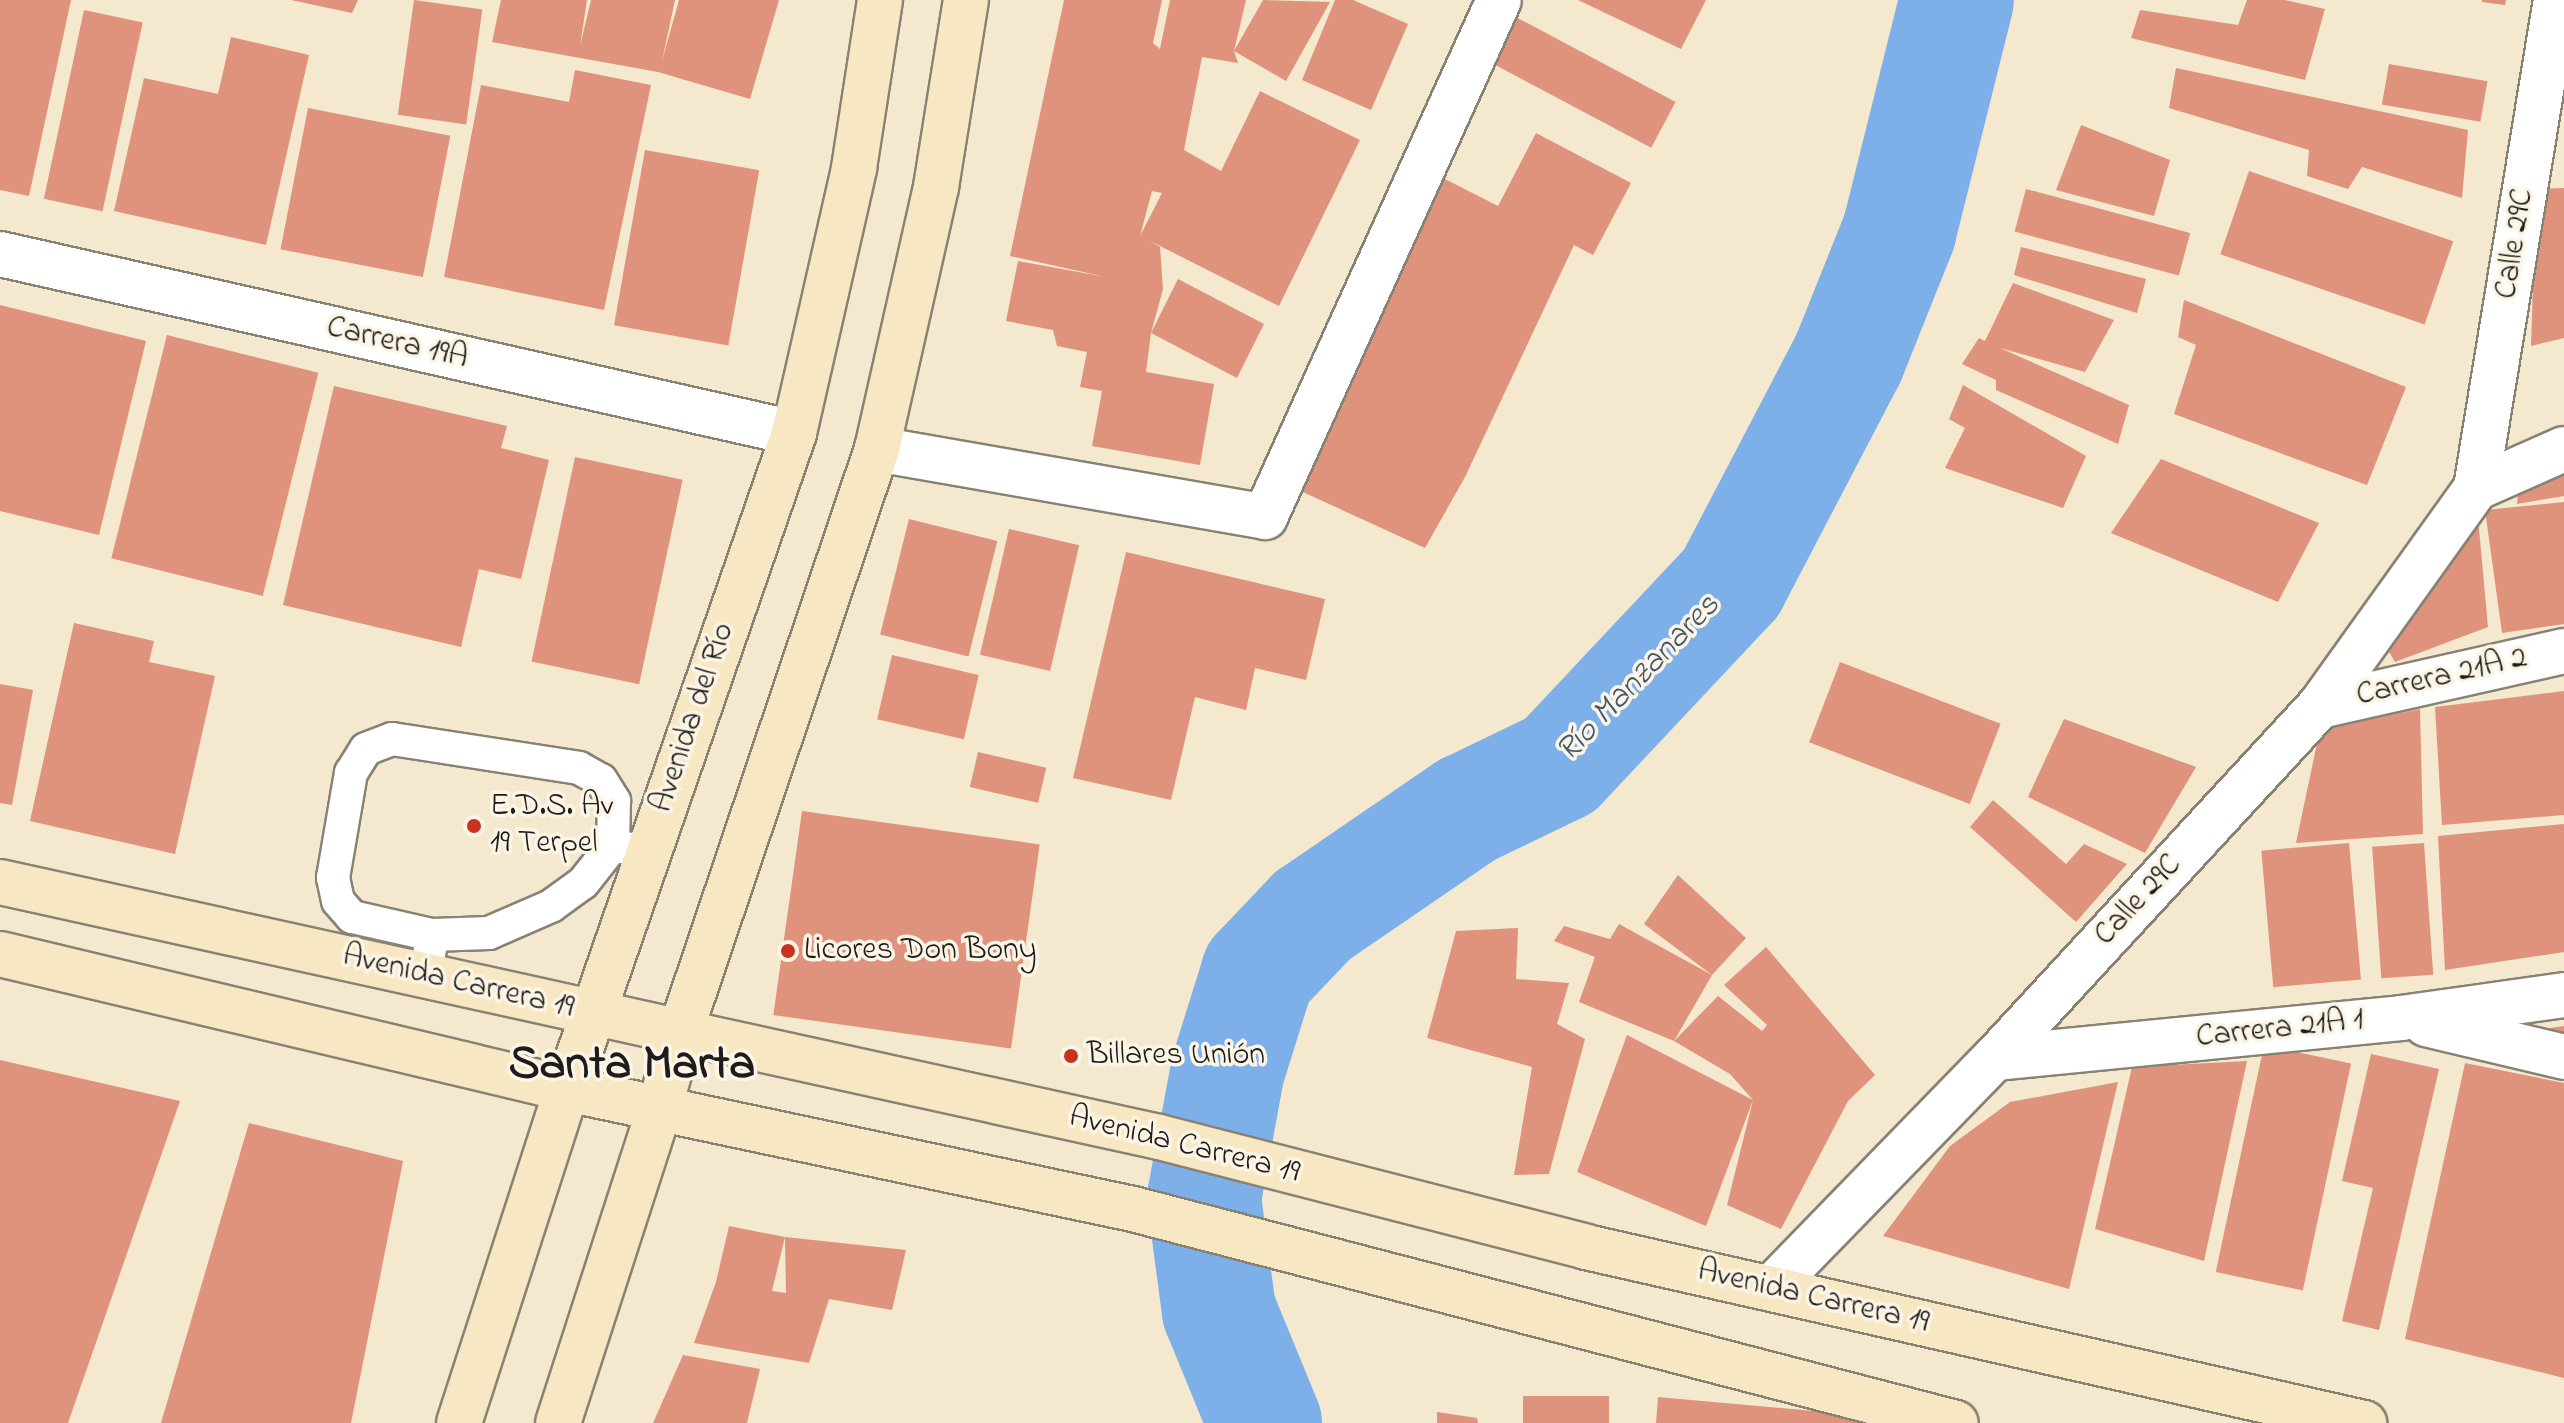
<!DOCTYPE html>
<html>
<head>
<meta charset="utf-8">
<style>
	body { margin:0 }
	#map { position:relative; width:2564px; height:1423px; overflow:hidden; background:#f4e8ce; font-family:"Indie Flower",sans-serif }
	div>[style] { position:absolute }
	.river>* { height:114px; margin:-57px; padding:0 57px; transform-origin:57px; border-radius:57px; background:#7dafe9 }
	.building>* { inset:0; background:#df927c; transform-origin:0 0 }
	.roads { filter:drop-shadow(2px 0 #888275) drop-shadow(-2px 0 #888275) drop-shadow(0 2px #888275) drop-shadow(0 -2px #888275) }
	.lane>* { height:32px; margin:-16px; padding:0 16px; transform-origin:16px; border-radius:16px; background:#fff }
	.street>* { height:44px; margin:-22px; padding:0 22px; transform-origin:22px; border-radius:22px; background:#fff }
	.secondary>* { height:44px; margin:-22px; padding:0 22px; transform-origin:22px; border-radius:22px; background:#f7e8c3 }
	.dots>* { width:22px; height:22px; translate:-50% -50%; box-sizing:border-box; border:4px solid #fcf5e5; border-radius:50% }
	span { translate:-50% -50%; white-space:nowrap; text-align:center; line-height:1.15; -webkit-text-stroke:7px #fcf5e5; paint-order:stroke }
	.street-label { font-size:32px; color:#1c1c1c }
	.poi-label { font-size:32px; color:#1c1c1c }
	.left { translate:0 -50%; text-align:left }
	.water-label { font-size:34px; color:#43576e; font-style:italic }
	.town-label { font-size:48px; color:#1c1c1c; font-weight:700 }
</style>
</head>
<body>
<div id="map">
	<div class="river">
		<div style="left:1265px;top:1423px;width:121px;rotate:-112.3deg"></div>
		<div style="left:1219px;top:1311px;width:114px;rotate:-97.6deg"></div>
		<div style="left:1204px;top:1198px;width:131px;rotate:-79.5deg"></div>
		<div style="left:1228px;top:1069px;width:101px;rotate:-72.6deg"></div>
		<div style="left:1258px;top:973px;width:79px;rotate:-46.5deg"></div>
		<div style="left:1312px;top:916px;width:188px;rotate:-34.4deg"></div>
		<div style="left:1467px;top:810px;width:103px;rotate:-25.8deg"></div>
		<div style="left:1560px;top:765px;width:250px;rotate:-46.8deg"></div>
		<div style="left:1731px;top:583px;width:255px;rotate:-62.4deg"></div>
		<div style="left:1849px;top:357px;width:135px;rotate:-68.2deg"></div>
		<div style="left:1899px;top:232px;width:239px;rotate:-76deg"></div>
	</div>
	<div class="building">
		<div style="clip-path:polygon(0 0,71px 0,29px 196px,0 190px)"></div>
		<div style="clip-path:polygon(291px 0,358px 0,352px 13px)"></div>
		<div style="left:414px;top:0;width:69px;height:116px;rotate:8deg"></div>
		<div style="clip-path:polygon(501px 0,587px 0,580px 46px,591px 0,675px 0,662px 61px,679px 0,779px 0,750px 99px,658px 72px,492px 42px)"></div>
		<div style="clip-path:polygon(evenodd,1064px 0,1162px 0,1153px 43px,1160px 49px,1170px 0,1246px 0,1234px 51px,1238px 63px,1202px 57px,1184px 150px,1221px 171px,1260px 91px,1360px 140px,1279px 306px,1150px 241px,1160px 247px,1163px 289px,1151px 333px,1178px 279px,1264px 324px,1237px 378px,1151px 333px,1146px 372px,1214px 384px,1200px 465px,1092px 446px,1102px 391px,1080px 387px,1087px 352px,1057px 346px,1053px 330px,1006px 321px,1018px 261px,1106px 277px,1010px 256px,1064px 0,1152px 191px,1162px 193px,1140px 236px,1152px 191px)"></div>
		<div style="clip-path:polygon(1263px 0,1330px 2px,1286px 81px,1234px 51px)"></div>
		<div style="clip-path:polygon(1335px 0,1353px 0,1408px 24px,1371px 110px,1302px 80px)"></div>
		<div style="clip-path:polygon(1578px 0,1706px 0,1681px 49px)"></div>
		<div style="clip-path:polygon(2247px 0,2285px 0,2325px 9px,2305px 80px,2131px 38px,2140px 10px,2238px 25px)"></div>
		<div style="clip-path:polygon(2482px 0,2506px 0,2505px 5px,2482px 2px)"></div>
		<div style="left:84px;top:10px;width:60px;height:193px;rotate:12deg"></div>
		<div style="left:1514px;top:16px;width:183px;height:52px;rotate:28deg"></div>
		<div style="clip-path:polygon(231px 37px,309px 55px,266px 245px,114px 211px,144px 78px,218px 94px)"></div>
		<div style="left:2389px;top:64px;width:100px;height:41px;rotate:10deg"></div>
		<div style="clip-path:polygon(2176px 68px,2468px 130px,2462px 198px,2362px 167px,2348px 189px,2307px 176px,2309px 150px,2169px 108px)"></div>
		<div style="clip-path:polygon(575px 70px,651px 85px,604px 310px,444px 277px,481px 85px,569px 102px)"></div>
		<div style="left:308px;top:108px;width:145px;height:144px;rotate:11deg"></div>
		<div style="clip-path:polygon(2081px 125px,2170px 160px,2154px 216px,2056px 190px)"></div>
		<div style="clip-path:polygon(1536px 133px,1631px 183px,1593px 255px,1574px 245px,1465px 477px,1425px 548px,1292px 487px,1437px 175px,1498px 206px)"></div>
		<div style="left:645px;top:150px;width:116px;height:178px;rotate:10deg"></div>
		<div style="left:2249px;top:171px;width:216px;height:88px;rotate:19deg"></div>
		<div style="clip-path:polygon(2564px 188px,2564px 338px,2531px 346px,2536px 189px)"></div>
		<div style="left:2026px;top:189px;width:170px;height:44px;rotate:15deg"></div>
		<div style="clip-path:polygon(2021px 247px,2146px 279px,2137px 313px,2014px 275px)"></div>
		<div style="clip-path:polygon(2013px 283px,2114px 320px,2085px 372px,2000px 348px,2129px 405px,2118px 444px,1996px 390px,1996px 380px,1962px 364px,1979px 338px,1985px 341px)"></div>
		<div style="clip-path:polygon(2184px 300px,2406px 387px,2367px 485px,2174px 414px,2196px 345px,2178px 337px)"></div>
		<div style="clip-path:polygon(0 305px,146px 341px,99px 535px,0 511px)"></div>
		<div style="left:167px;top:335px;width:156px;height:230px;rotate:14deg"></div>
		<div style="clip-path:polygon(1963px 385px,2086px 456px,2063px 508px,1945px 468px,1965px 428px,1949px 419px)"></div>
		<div style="clip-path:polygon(334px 386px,507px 426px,501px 448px,549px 460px,521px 579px,479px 569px,461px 647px,283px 605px)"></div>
		<div style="clip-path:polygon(2564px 454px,2564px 496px,2517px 504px,2520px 471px)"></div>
		<div style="left:575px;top:457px;width:110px;height:209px;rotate:12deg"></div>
		<div style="clip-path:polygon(2161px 459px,2319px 523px,2278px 602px,2111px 533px)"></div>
		<div style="clip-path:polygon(2564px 502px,2564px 624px,2502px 633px,2485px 510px)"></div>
		<div style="clip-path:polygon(2477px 507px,2488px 627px,2395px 662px,2385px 645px)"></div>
		<div style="left:909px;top:519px;width:91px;height:119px;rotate:14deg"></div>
		<div style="left:1009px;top:529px;width:72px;height:129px;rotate:13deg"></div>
		<div style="clip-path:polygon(1126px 552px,1325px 599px,1306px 680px,1255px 668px,1246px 710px,1195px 697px,1171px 800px,1073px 778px)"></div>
		<div style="clip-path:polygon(74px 623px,154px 641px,149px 662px,215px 676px,175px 854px,30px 821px)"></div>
		<div style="left:892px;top:655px;width:89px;height:66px;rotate:13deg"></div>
		<div style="left:1840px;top:662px;width:172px;height:86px;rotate:21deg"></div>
		<div style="clip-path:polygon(0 684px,33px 690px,12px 805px,0 803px)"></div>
		<div style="clip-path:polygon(2564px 691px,2564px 815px,2442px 825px,2435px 707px)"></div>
		<div style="clip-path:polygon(2420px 709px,2423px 834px,2296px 843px,2320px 729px)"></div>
		<div style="clip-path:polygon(2064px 719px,2196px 767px,2145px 853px,2028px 797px)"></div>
		<div style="left:978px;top:752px;width:70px;height:36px;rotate:13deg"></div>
		<div style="clip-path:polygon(1993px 800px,2066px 864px,2084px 844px,2127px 864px,2076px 922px,1970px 827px)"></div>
		<div style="left:802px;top:811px;width:240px;height:206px;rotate:8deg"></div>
		<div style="clip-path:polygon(2564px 824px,2564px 952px,2445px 970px,2438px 836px)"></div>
		<div style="left:2349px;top:843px;width:137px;height:88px;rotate:85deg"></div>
		<div style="left:2424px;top:843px;width:132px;height:52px;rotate:86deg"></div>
		<div style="clip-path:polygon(1678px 875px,1746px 938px,1712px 975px,1644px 924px)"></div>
		<div style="clip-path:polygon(1619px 924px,1712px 975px,1674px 1041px,1718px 996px,1762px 1031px,1767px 1025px,1724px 985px,1766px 947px,1875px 1075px,1848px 1101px,1781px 1229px,1727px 1205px,1753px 1100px,1706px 1226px,1577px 1172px,1627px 1035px,1753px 1100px,1730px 1074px,1674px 1041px,1579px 1002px,1595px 957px,1554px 941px,1564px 926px,1610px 939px)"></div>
		<div style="clip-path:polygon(1518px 928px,1516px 979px,1569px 983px,1557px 1024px,1585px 1039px,1549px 1174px,1514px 1175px,1532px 1067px,1427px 1038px,1456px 931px)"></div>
		<div style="clip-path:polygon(2564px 1026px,2564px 1034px,2543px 1029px)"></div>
		<div style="left:2264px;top:1045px;width:89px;height:232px;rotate:12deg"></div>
		<div style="clip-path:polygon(2371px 1054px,2439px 1069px,2379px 1330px,2342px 1321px,2373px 1188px,2342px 1181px)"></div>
		<div style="clip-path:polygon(0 1060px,180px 1101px,68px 1423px,0 1423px)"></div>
		<div style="clip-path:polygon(2247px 1061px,2204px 1261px,2095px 1229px,2132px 1067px)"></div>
		<div style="clip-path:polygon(2465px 1063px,2564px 1083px,2564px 1378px,2405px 1339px)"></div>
		<div style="clip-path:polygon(2118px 1082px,2069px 1289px,1883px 1236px,1950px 1146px,2010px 1102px)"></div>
		<div style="clip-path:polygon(249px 1123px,403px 1161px,351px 1423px,161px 1423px)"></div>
		<div style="clip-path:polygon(729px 1226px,785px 1237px,772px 1291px,786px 1293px,785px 1237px,906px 1250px,892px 1310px,829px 1299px,809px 1363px,694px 1343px,716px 1282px)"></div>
		<div style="clip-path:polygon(683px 1355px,760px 1369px,747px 1423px,653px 1423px)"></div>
		<div style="left:1609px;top:1396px;width:27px;height:86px;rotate:90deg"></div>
		<div style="clip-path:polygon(1658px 1397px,1880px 1417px,1879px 1423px,1656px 1423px)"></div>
		<div style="clip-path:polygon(1437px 1412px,1477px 1418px,1478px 1423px,1437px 1423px)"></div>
	</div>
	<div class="roads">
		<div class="lane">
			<div style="left:432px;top:935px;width:82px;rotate:-167.3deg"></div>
			<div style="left:352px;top:917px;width:21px;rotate:-131deg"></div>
			<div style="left:338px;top:901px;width:24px;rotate:-102deg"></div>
			<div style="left:333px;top:878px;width:107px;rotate:-80.3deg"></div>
			<div style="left:351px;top:773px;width:28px;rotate:-58deg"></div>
			<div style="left:366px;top:749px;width:28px;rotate:-21deg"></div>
			<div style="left:392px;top:739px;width:189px;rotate:8.8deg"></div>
			<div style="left:579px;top:768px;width:25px;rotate:29deg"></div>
			<div style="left:601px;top:780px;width:25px;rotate:58deg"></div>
			<div style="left:614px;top:801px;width:44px;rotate:91.3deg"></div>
			<div style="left:613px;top:845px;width:35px;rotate:13deg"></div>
			<div style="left:429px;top:955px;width:20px;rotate:-81deg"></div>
			<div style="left:432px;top:935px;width:57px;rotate:-2deg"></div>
			<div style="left:489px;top:933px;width:68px;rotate:-23.5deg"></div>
			<div style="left:551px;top:906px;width:39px;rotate:-36deg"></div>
			<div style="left:583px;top:883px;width:48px;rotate:-51.7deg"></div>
		</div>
		<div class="street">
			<div style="left:0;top:254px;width:814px;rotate:12.7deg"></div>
			<div style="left:877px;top:449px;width:394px;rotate:9.9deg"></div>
			<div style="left:1265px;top:517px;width:567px;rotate:-65.65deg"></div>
			<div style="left:2476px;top:488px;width:96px;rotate:-23.9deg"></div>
			<div style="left:2320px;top:706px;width:250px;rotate:-12.7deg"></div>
			<div style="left:2426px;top:1024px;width:142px;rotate:13.4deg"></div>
			<div style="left:1995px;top:1058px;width:408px;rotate:-5.6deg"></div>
			<div style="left:2401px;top:1018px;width:165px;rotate:-8deg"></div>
			<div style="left:1771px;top:1288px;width:321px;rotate:-45.8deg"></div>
			<div style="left:1995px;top:1058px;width:479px;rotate:-47.3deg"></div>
			<div style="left:2320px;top:706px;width:268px;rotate:-54.4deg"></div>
			<div style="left:2476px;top:488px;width:495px;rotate:-80.7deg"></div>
		</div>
		<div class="secondary">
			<div style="left:0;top:882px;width:1187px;rotate:12.41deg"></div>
			<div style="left:1159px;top:1137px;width:441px;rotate:14.4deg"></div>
			<div style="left:1586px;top:1247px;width:798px;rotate:12.75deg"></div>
			<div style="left:0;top:954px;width:583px;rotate:13.39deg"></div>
			<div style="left:567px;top:1089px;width:579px;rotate:11.97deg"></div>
			<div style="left:1133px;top:1209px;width:850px;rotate:14.58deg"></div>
			<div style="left:459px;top:1423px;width:351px;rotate:-72.1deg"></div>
			<div style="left:567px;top:1089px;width:694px;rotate:-70.91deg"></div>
			<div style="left:794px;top:433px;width:272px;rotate:-77.2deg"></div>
			<div style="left:854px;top:168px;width:170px;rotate:-81.2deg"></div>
			<div style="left:558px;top:1423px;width:332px;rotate:-72.1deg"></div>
			<div style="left:660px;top:1107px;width:77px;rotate:-74.9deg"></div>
			<div style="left:680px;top:1033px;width:616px;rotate:-71.36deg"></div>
			<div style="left:877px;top:449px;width:269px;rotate:-77.3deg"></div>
			<div style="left:936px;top:187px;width:189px;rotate:-80.9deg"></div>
		</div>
	</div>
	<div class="dots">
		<div style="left:474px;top:826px;background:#c8321e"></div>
		<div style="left:788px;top:951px;background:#c8321e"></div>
		<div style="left:1071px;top:1056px;background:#c8321e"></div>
	</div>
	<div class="street-label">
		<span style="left:2516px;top:244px;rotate:-81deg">Calle 29C</span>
		<span style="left:397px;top:344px;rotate:13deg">Carrera 19A</span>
		<span style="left:2442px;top:678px;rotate:-13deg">Carrera 21A 2</span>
		<span style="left:694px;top:718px;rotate:-71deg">Avenida del Río</span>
		<span style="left:2139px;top:901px;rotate:-47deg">Calle 29C</span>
		<span style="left:458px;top:983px;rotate:13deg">Avenida Carrera 19</span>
		<span style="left:2280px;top:1030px;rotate:-6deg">Carrera 21A 1</span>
		<span style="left:1184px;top:1146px;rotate:14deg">Avenida Carrera 19</span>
		<span style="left:1813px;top:1298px;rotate:13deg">Avenida Carrera 19</span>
	</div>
	<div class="poi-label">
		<span class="left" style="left:490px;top:826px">E.D.S. Av<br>19 Terpel</span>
		<span class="left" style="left:804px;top:951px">Licores Don Bony</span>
		<span class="left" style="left:1087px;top:1056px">Billares Unión</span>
	</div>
	<div class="water-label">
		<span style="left:1639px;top:679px;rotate:-46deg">Río Manzanares</span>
	</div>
	<div class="town-label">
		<span style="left:632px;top:1066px">Santa Marta</span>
	</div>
</div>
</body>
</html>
